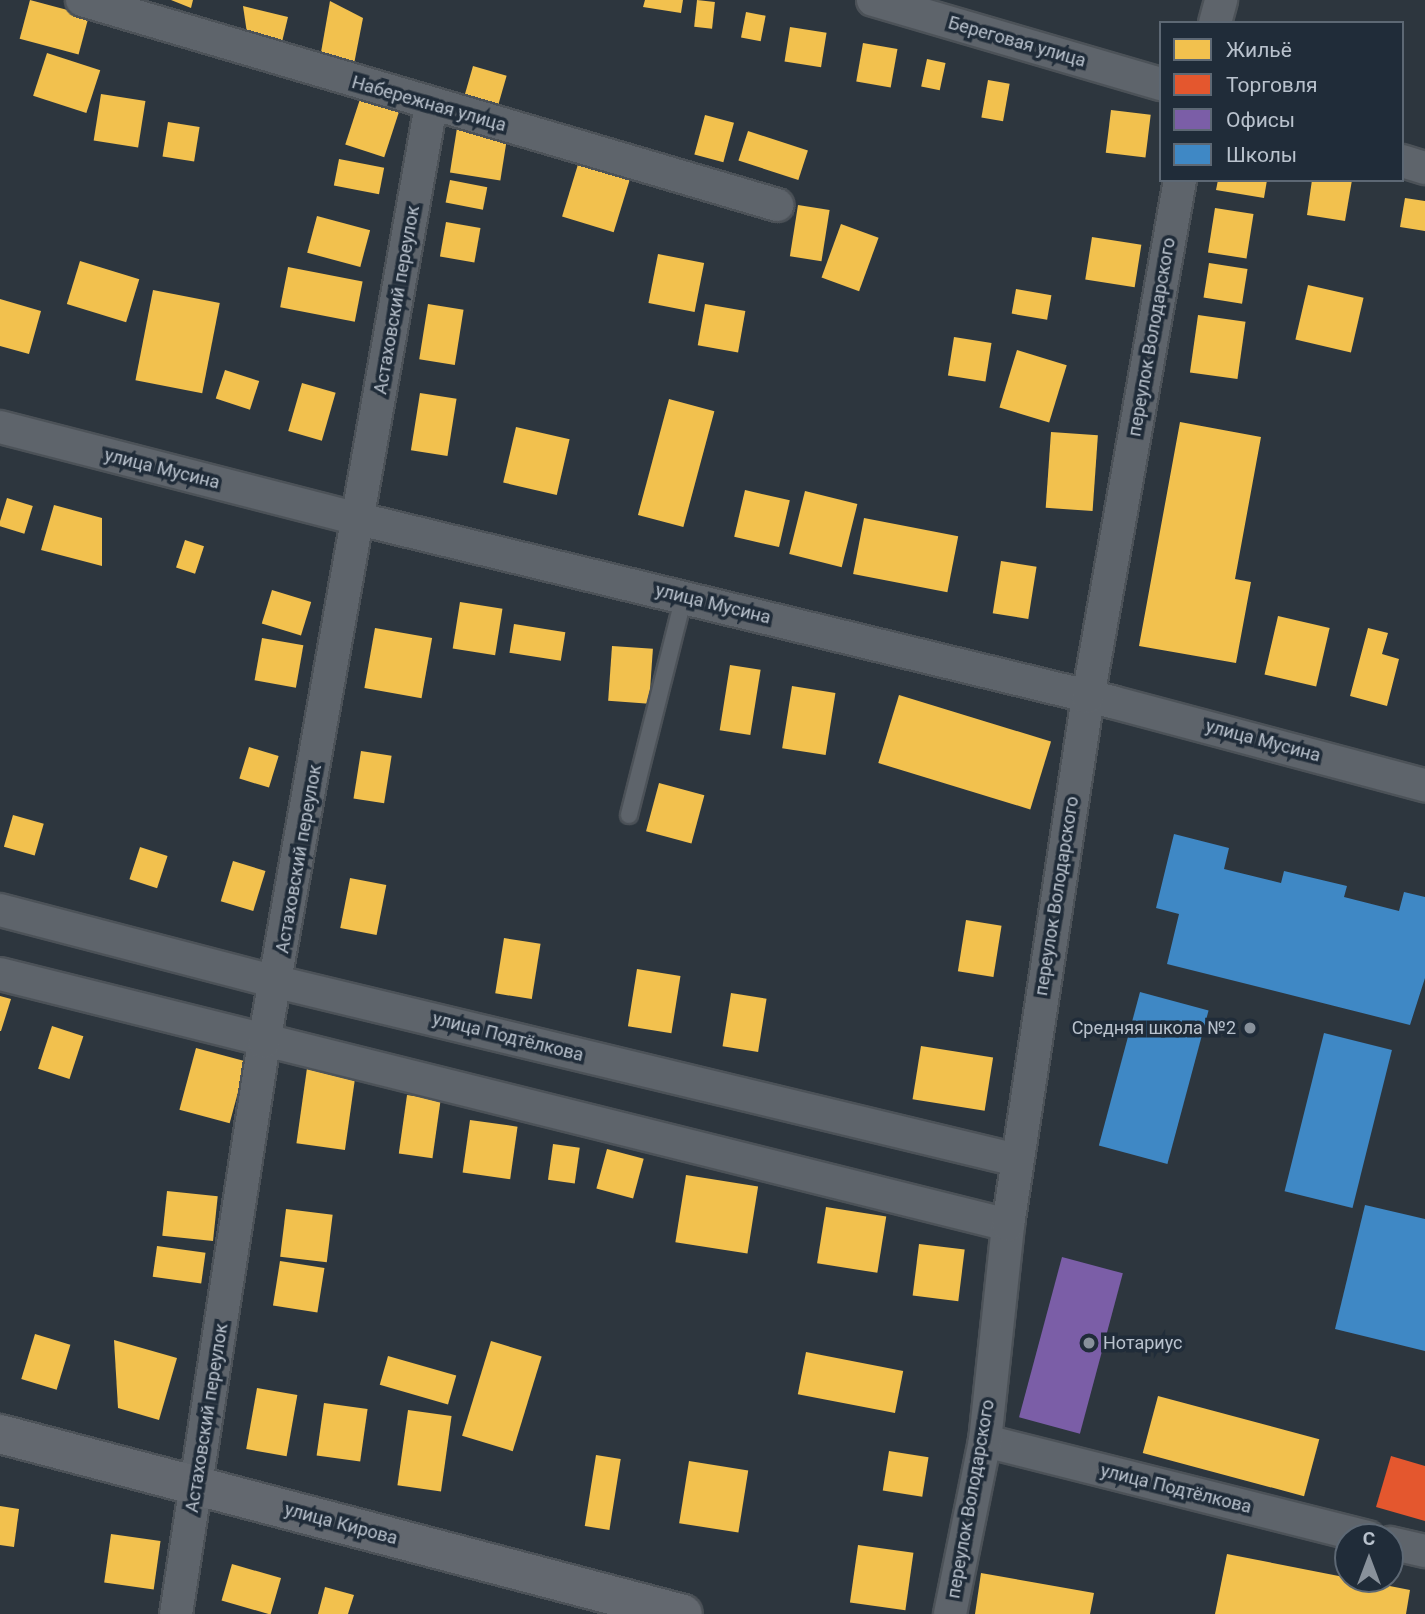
<!DOCTYPE html>
<html>
<head>
<meta charset="utf-8">
<style>
	body { margin:0 }
	#map { position:relative; width:1425px; height:1614px; overflow:hidden; background:#2d363e; font-family:Roboto,sans-serif }
	div>[style] { position:absolute }
	.homes>* { inset:0; background:#f2c14e; transform-origin:0 0 }
	.shops>* { inset:0; background:#e4572e }
	.offices>* { inset:0; background:#7b5ea7; transform-origin:0 0 }
	.schools>* { inset:0; background:#3f88c5; transform-origin:0 0 }
	.roads { filter:drop-shadow(2px 0 #4c5258) drop-shadow(-2px 0 #4c5258) drop-shadow(0 2px #4c5258) drop-shadow(0 -2px #4c5258) }
	.lane>* { height:16px; margin:-8px; padding:0 8px; transform-origin:8px; border-radius:8px; background:#5e646b }
	.street>* { height:32px; margin:-16px; padding:0 16px; transform-origin:16px; border-radius:16px; background:#5e646b }
	.secondary>* { height:38px; margin:-19px; padding:0 19px; transform-origin:19px; border-radius:19px; background:#63686f }
	.dots>* { width:19px; height:19px; translate:-50% -50%; box-sizing:border-box; border:4px solid #202c39; border-radius:50% }
	span { translate:-50% -50%; white-space:nowrap; text-align:center; line-height:1.15; -webkit-text-stroke:7px #202c39; paint-order:stroke }
	.street-label { font-size:18px; color:#b9c2cd }
	.poi-label { font-size:18px; color:#b9c2cd }
	.right { translate:-100% -50%; text-align:right }
	.left { translate:0 -50%; text-align:left }
	.legend { position:absolute; left:1159px; top:21px; width:245px; height:161px; box-sizing:border-box; background:#202c39; border:2px solid #5d6874; margin:0; padding:9px 12px; list-style:none; font-size:21px; color:#b9c2cd }
	.legend li { display:flex; align-items:center; gap:14px; height:35px }
	.legend b { width:35px; border:2px solid #5d6874 }
	.north { position:absolute; left:1334px; top:1523px; width:70px; height:70px; box-sizing:border-box; background:#202c39; border:2px solid #5d6874; border-radius:50%; rotate:0deg; font-size:19px; font-weight:700; line-height:28px; text-align:center; color:#b9c2cd }
	.north::after { content:''; display:block; margin:auto; width:24px; height:32px; background:#88919b; clip-path:polygon(50% 0,100% 100%,50% 72%,0 100%) }
</style>
</head>
<body>
<div id="map">
	<div class="homes">
		<div style="left:30px;top:0;width:61px;height:40px;rotate:15deg"></div>
		<div style="clip-path:polygon(171px 0,193px 0,191px 8px)"></div>
		<div style="clip-path:polygon(645px 0,683px 0,681px 13px,643px 7px)"></div>
		<div style="left:697px;top:0;width:18px;height:27px;rotate:6deg"></div>
		<div style="clip-path:polygon(330px 1px,363px 18px,354px 64px,320px 58px)"></div>
		<div style="clip-path:polygon(243px 6px,288px 17px,282px 42px,247px 33px)"></div>
		<div style="left:746px;top:12px;width:20px;height:26px;rotate:11deg"></div>
		<div style="left:790px;top:27px;width:37px;height:35px;rotate:9deg"></div>
		<div style="left:863px;top:43px;width:35px;height:39px;rotate:10deg"></div>
		<div style="left:47px;top:53px;width:56px;height:45px;rotate:18deg"></div>
		<div style="left:927px;top:59px;width:19px;height:28px;rotate:12deg"></div>
		<div style="left:473px;top:66px;width:35px;height:34px;rotate:16deg"></div>
		<div style="left:988px;top:80px;width:22px;height:38px;rotate:10deg"></div>
		<div style="left:101px;top:94px;width:45px;height:47px;rotate:9deg"></div>
		<div style="left:361px;top:96px;width:41px;height:51px;rotate:18deg"></div>
		<div style="left:1111px;top:110px;width:40px;height:43px;rotate:7deg"></div>
		<div style="left:705px;top:115px;width:30px;height:41px;rotate:15deg"></div>
		<div style="left:168px;top:122px;width:32px;height:35px;rotate:9deg"></div>
		<div style="left:457px;top:128px;width:51px;height:45px;rotate:9deg"></div>
		<div style="left:748px;top:131px;width:63px;height:31px;rotate:18deg"></div>
		<div style="left:339px;top:159px;width:46px;height:27px;rotate:11deg"></div>
		<div style="left:579px;top:161px;width:54px;height:58px;rotate:17deg"></div>
		<div style="left:450px;top:180px;width:38px;height:23px;rotate:11deg"></div>
		<div style="clip-path:polygon(1218px 180px,1267px 180px,1264px 198px,1216px 190px)"></div>
		<div style="clip-path:polygon(1312px 180px,1352px 180px,1345px 221px,1307px 215px)"></div>
		<div style="clip-path:polygon(1405px 198px,1425px 201px,1425px 231px,1400px 227px)"></div>
		<div style="left:798px;top:205px;width:32px;height:52px;rotate:9deg"></div>
		<div style="left:1215px;top:208px;width:39px;height:45px;rotate:9deg"></div>
		<div style="left:317px;top:216px;width:55px;height:38px;rotate:15deg"></div>
		<div style="left:446px;top:222px;width:35px;height:35px;rotate:10deg"></div>
		<div style="left:841px;top:224px;width:40px;height:57px;rotate:20deg"></div>
		<div style="left:1092px;top:237px;width:50px;height:43px;rotate:9deg"></div>
		<div style="left:658px;top:254px;width:47px;height:50px;rotate:11deg"></div>
		<div style="left:80px;top:261px;width:62px;height:45px;rotate:17deg"></div>
		<div style="left:1209px;top:263px;width:39px;height:35px;rotate:9deg"></div>
		<div style="left:288px;top:267px;width:76px;height:41px;rotate:11deg"></div>
		<div style="left:1308px;top:285px;width:57px;height:56px;rotate:13deg"></div>
		<div style="left:1016px;top:289px;width:36px;height:25px;rotate:10deg"></div>
		<div style="left:153px;top:290px;width:68px;height:92px;rotate:11deg"></div>
		<div style="clip-path:polygon(0 299px,41px 311px,29px 354px,0 346px)"></div>
		<div style="left:428px;top:304px;width:36px;height:56px;rotate:9deg"></div>
		<div style="left:705px;top:304px;width:41px;height:42px;rotate:10deg"></div>
		<div style="left:1198px;top:315px;width:48px;height:58px;rotate:8deg"></div>
		<div style="left:954px;top:337px;width:38px;height:39px;rotate:9deg"></div>
		<div style="left:1017px;top:350px;width:52px;height:60px;rotate:17deg"></div>
		<div style="left:225px;top:370px;width:36px;height:30px;rotate:18deg"></div>
		<div style="left:302px;top:383px;width:35px;height:50px;rotate:16deg"></div>
		<div style="left:420px;top:393px;width:37px;height:58px;rotate:9deg"></div>
		<div style="left:669px;top:399px;width:47px;height:120px;rotate:15deg"></div>
		<div style="clip-path:polygon(1180px 422px,1261px 437px,1235px 579px,1251px 582px,1236px 663px,1139px 646px)"></div>
		<div style="left:516px;top:427px;width:55px;height:57px;rotate:13deg"></div>
		<div style="left:1051px;top:432px;width:47px;height:76px;rotate:4deg"></div>
		<div style="left:745px;top:490px;width:46px;height:48px;rotate:13deg"></div>
		<div style="left:805px;top:491px;width:54px;height:65px;rotate:14deg"></div>
		<div style="left:7px;top:498px;width:27px;height:29px;rotate:17deg"></div>
		<div style="clip-path:polygon(54px 505px,102px 518px,102px 566px,41px 550px)"></div>
		<div style="left:864px;top:518px;width:96px;height:57px;rotate:11deg"></div>
		<div style="left:185px;top:540px;width:20px;height:29px;rotate:18deg"></div>
		<div style="left:1001px;top:561px;width:36px;height:53px;rotate:9deg"></div>
		<div style="left:272px;top:590px;width:41px;height:35px;rotate:17deg"></div>
		<div style="left:460px;top:602px;width:43px;height:47px;rotate:9deg"></div>
		<div style="left:1278px;top:616px;width:53px;height:60px;rotate:13deg"></div>
		<div style="left:514px;top:624px;width:52px;height:29px;rotate:9deg"></div>
		<div style="left:375px;top:628px;width:58px;height:61px;rotate:10deg"></div>
		<div style="clip-path:polygon(1368px 628px,1388px 633px,1382px 654px,1399px 659px,1387px 706px,1350px 696px)"></div>
		<div style="left:262px;top:638px;width:42px;height:43px;rotate:10deg"></div>
		<div style="left:612px;top:646px;width:41px;height:55px;rotate:4deg"></div>
		<div style="left:730px;top:665px;width:31px;height:66px;rotate:9deg"></div>
		<div style="left:792px;top:686px;width:44px;height:63px;rotate:9deg"></div>
		<div style="left:899px;top:695px;width:159px;height:71px;rotate:17deg"></div>
		<div style="left:249px;top:747px;width:31px;height:33px;rotate:17deg"></div>
		<div style="left:361px;top:751px;width:31px;height:48px;rotate:9deg"></div>
		<div style="left:659px;top:783px;width:47px;height:50px;rotate:15deg"></div>
		<div style="left:13px;top:815px;width:32px;height:33px;rotate:16deg"></div>
		<div style="left:140px;top:847px;width:29px;height:34px;rotate:18deg"></div>
		<div style="left:233px;top:861px;width:34px;height:42px;rotate:17deg"></div>
		<div style="left:350px;top:878px;width:37px;height:51px;rotate:11deg"></div>
		<div style="left:966px;top:920px;width:36px;height:52px;rotate:9deg"></div>
		<div style="left:504px;top:938px;width:37px;height:56px;rotate:9deg"></div>
		<div style="left:637px;top:969px;width:44px;height:58px;rotate:9deg"></div>
		<div style="left:731px;top:993px;width:36px;height:54px;rotate:9deg"></div>
		<div style="clip-path:polygon(0 996px,11px 999px,1px 1031px,0 1031px)"></div>
		<div style="left:52px;top:1026px;width:33px;height:45px;rotate:18deg"></div>
		<div style="left:921px;top:1046px;width:73px;height:54px;rotate:9deg"></div>
		<div style="left:196px;top:1048px;width:52px;height:64px;rotate:15deg"></div>
		<div style="left:307px;top:1068px;width:49px;height:76px;rotate:8deg"></div>
		<div style="left:407px;top:1095px;width:34px;height:59px;rotate:8deg"></div>
		<div style="left:470px;top:1120px;width:48px;height:53px;rotate:8deg"></div>
		<div style="left:553px;top:1144px;width:27px;height:36px;rotate:8deg"></div>
		<div style="left:607px;top:1149px;width:38px;height:41px;rotate:15deg"></div>
		<div style="left:686px;top:1175px;width:73px;height:68px;rotate:9deg"></div>
		<div style="left:167px;top:1191px;width:51px;height:45px;rotate:6deg"></div>
		<div style="left:826px;top:1207px;width:61px;height:57px;rotate:9deg"></div>
		<div style="left:286px;top:1209px;width:47px;height:48px;rotate:7deg"></div>
		<div style="left:919px;top:1244px;width:46px;height:52px;rotate:7deg"></div>
		<div style="left:157px;top:1246px;width:49px;height:31px;rotate:8deg"></div>
		<div style="left:280px;top:1261px;width:45px;height:45px;rotate:9deg"></div>
		<div style="left:35px;top:1334px;width:37px;height:47px;rotate:17deg"></div>
		<div style="clip-path:polygon(114px 1340px,177px 1358px,159px 1420px,118px 1408px)"></div>
		<div style="left:491px;top:1341px;width:53px;height:99px;rotate:17deg"></div>
		<div style="left:806px;top:1352px;width:99px;height:43px;rotate:11deg"></div>
		<div style="left:388px;top:1356px;width:71px;height:30px;rotate:16deg"></div>
		<div style="left:257px;top:1388px;width:41px;height:62px;rotate:10deg"></div>
		<div style="left:1158px;top:1396px;width:167px;height:59px;rotate:15deg"></div>
		<div style="left:324px;top:1403px;width:44px;height:53px;rotate:8deg"></div>
		<div style="left:408px;top:1410px;width:44px;height:76px;rotate:8deg"></div>
		<div style="left:889px;top:1451px;width:40px;height:40px;rotate:9deg"></div>
		<div style="left:596px;top:1455px;width:25px;height:72px;rotate:9deg"></div>
		<div style="left:689px;top:1461px;width:60px;height:63px;rotate:9deg"></div>
		<div style="clip-path:polygon(0 1506px,19px 1509px,14px 1547px,0 1545px)"></div>
		<div style="left:111px;top:1534px;width:50px;height:49px;rotate:8deg"></div>
		<div style="left:858px;top:1545px;width:56px;height:58px;rotate:8deg"></div>
		<div style="clip-path:polygon(1227px 1554px,1410px 1590px,1406px 1614px,1215px 1614px)"></div>
		<div style="left:232px;top:1564px;width:51px;height:38px;rotate:16deg"></div>
		<div style="clip-path:polygon(981px 1573px,1094px 1593px,1090px 1614px,975px 1614px)"></div>
		<div style="clip-path:polygon(325px 1587px,354px 1595px,348px 1614px,318px 1614px)"></div>
	</div>
	<div class="shops">
		<div style="clip-path:polygon(1391px 1456px,1425px 1466px,1425px 1521px,1376px 1507px)"></div>
	</div>
	<div class="offices">
		<div style="left:1062px;top:1257px;width:63px;height:166px;rotate:15deg"></div>
	</div>
	<div class="schools">
		<div style="clip-path:polygon(1174px 834px,1229px 848px,1224px 869px,1281px 883px,1284px 871px,1347px 886px,1344px 897px,1399px 911px,1404px 892px,1425px 897px,1425px 978px,1410px 1025px,1167px 964px,1179px 914px,1156px 908px)"></div>
		<div style="left:1140px;top:992px;width:71px;height:159px;rotate:15deg"></div>
		<div style="left:1324px;top:1033px;width:70px;height:163px;rotate:14deg"></div>
		<div style="clip-path:polygon(1365px 1205px,1425px 1219px,1425px 1351px,1335px 1329px)"></div>
	</div>
	<div class="roads">
		<div class="lane">
			<div style="left:629px;top:815px;width:226px;rotate:-75.9deg"></div>
		</div>
		<div class="street">
			<div style="left:82px;top:0;width:725px;rotate:16.43deg"></div>
			<div style="left:873px;top:0;width:300px;rotate:16.3deg"></div>
			<div style="left:1215px;top:23px;width:24px;rotate:-75deg"></div>
			<div style="left:1402px;top:161px;width:24px;rotate:17deg"></div>
			<div style="left:0;top:427px;width:371px;rotate:14.4deg"></div>
			<div style="left:359px;top:519px;width:775px;rotate:13.66deg"></div>
			<div style="left:1112px;top:702px;width:324px;rotate:14.9deg"></div>
			<div style="left:0;top:910px;width:286px;rotate:14.6deg"></div>
			<div style="left:277px;top:982px;width:761px;rotate:13.53deg"></div>
			<div style="left:0;top:974px;width:1039px;rotate:13.98deg"></div>
			<div style="left:985px;top:1441px;width:395px;rotate:14.1deg"></div>
			<div style="left:1390px;top:1543px;width:36px;rotate:13deg"></div>
			<div style="left:176px;top:1614px;width:579px;rotate:-81.25deg"></div>
			<div style="left:264px;top:1042px;width:952px;rotate:-79.89deg"></div>
			<div style="left:950px;top:1614px;width:177px;rotate:-78.6deg"></div>
			<div style="left:985px;top:1441px;width:217px;rotate:-83.9deg"></div>
			<div style="left:1008px;top:1225px;width:534px;rotate:-81.38deg"></div>
			<div style="left:1088px;top:697px;width:525px;rotate:-79.91deg"></div>
		</div>
		<div class="secondary">
			<div style="left:0;top:1434px;width:706px;rotate:14.76deg"></div>
		</div>
	</div>
	<div class="dots">
		<div style="left:1250px;top:1028px;background:#88919b"></div>
		<div style="left:1089px;top:1343px;background:#88919b"></div>
	</div>
	<div class="street-label">
		<span style="left:1017px;top:42px;rotate:16deg">Береговая улица</span>
		<span style="left:429px;top:104px;rotate:16deg">Набережная улица</span>
		<span style="left:397px;top:300px;rotate:-80deg">Астаховский переулок</span>
		<span style="left:1152px;top:337px;rotate:-80deg">переулок Володарского</span>
		<span style="left:162px;top:469px;rotate:14deg">улица Мусина</span>
		<span style="left:713px;top:604px;rotate:14deg">улица Мусина</span>
		<span style="left:1263px;top:741px;rotate:15deg">улица Мусина</span>
		<span style="left:299px;top:859px;rotate:-80deg">Астаховский переулок</span>
		<span style="left:1057px;top:896px;rotate:-81deg">переулок Володарского</span>
		<span style="left:508px;top:1037px;rotate:14deg">улица Подтёлкова</span>
		<span style="left:207px;top:1418px;rotate:-81deg">Астаховский переулок</span>
		<span style="left:1176px;top:1489px;rotate:14deg">улица Подтёлкова</span>
		<span style="left:971px;top:1499px;rotate:-80deg">переулок Володарского</span>
		<span style="left:341px;top:1524px;rotate:15deg">улица Кирова</span>
	</div>
	<div class="poi-label">
		<span class="right" style="left:1236px;top:1028px">Средняя школа №2</span>
		<span class="left" style="left:1103px;top:1343px">Нотариус</span>
	</div>
	<ul class="legend">
	<li><b style="height:19px;background:#f2c14e"></b>Жильё</li>
	<li><b style="height:19px;background:#e4572e"></b>Торговля</li>
	<li><b style="height:19px;background:#7b5ea7"></b>Офисы</li>
	<li><b style="height:19px;background:#3f88c5"></b>Школы</li>
	</ul>
	<div class="north">С</div>
</div>
</body>
</html>
